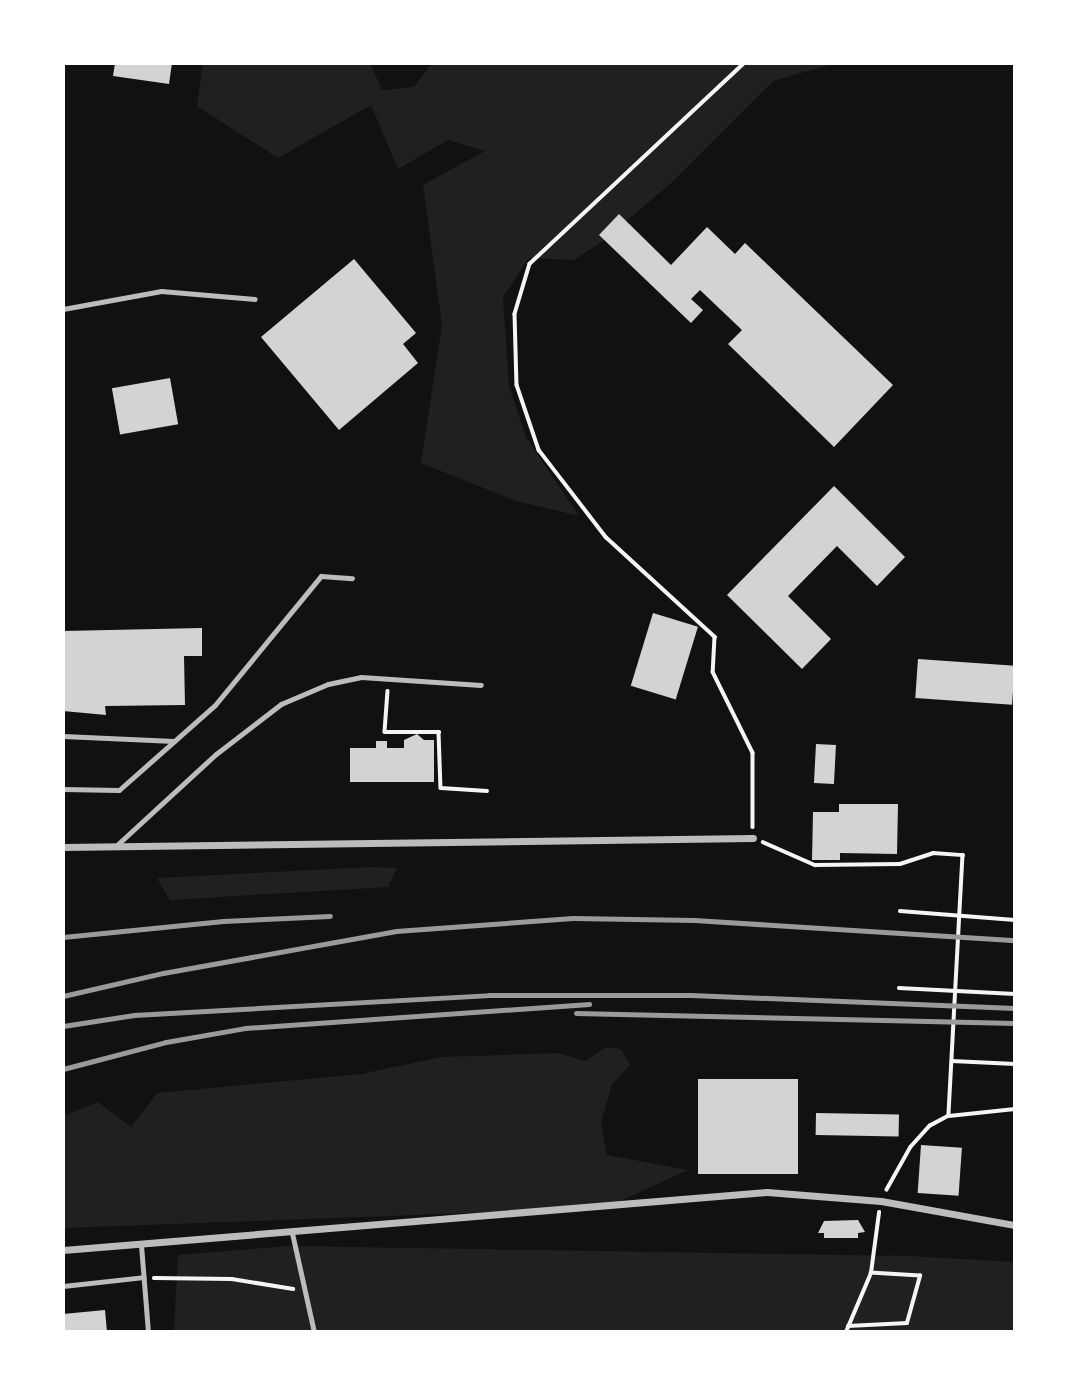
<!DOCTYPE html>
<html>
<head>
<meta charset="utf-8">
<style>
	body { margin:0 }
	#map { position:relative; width:1078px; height:1395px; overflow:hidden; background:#111; font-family:"Exo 2",sans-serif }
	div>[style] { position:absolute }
	.green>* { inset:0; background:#202020 }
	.building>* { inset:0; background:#d3d3d3; transform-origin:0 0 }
	.path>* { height:3.5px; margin:-1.75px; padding:0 1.75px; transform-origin:1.75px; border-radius:1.75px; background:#f5f5f5 }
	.service>* { height:5px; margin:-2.5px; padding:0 2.5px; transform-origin:2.5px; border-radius:2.5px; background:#bcbcbc }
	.minor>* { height:7px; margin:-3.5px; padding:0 3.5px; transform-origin:3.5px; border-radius:3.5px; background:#bcbcbc }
	.rail>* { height:5px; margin:-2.5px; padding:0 2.5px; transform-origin:2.5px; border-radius:2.5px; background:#9a9a9a }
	span { translate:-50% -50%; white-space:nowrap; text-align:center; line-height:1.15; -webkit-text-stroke:5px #fff; paint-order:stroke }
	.frame { position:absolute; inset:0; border:65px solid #fff; pointer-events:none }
</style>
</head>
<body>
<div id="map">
	<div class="green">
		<div style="clip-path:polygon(203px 63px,370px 63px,382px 90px,414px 87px,432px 63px,836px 63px,773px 81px,671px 183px,603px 241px,574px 260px,529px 258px,503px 297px,509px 386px,526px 437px,579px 516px,516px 501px,421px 463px,442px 325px,423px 185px,485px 151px,448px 140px,398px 169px,371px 105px,278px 158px,197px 106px)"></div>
		<div style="clip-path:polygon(370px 867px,397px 868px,388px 887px,170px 900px,157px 878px)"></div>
		<div style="clip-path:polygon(606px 1047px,621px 1049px,630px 1065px,612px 1085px,601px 1122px,607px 1155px,688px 1170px,605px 1208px,63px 1228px,63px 1116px,98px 1102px,131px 1127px,157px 1093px,361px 1074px,441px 1057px,558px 1053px,585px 1061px)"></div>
		<div style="clip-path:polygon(288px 1246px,909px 1256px,1015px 1262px,1015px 1332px,174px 1332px,178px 1255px)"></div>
	</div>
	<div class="building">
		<div style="clip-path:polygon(115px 63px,172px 63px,169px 84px,113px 76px)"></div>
		<div style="clip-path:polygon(619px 214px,671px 265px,707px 227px,735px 254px,745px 243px,893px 385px,834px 447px,728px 344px,742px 330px,700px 290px,691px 299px,703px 310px,691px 323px,599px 235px)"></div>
		<div style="clip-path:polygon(354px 259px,416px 333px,403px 344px,418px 363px,339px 430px,261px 337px)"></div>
		<div style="left:170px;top:378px;width:47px;height:59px;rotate:80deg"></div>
		<div style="clip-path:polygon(834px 486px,905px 557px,877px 586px,837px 546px,788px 596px,831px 639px,802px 669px,727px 595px)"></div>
		<div style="left:653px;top:613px;width:47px;height:76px;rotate:17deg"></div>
		<div style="clip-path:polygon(202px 628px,202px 656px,184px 656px,185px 705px,105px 706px,106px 715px,63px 711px,63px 631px)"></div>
		<div style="left:918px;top:659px;width:97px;height:39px;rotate:4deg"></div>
		<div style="clip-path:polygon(417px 734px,424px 740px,434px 740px,434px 782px,350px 782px,350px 748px,376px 748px,376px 741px,387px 741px,387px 748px,404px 748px,404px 740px)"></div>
		<div style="left:816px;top:744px;width:20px;height:39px;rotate:3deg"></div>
		<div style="clip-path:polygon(839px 804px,898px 804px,897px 854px,840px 853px,840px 860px,812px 860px,813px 812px,839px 812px)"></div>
		<div style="left:698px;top:1079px;width:100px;height:95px"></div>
		<div style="left:816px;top:1113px;width:83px;height:22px;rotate:1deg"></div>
		<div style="left:921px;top:1145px;width:41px;height:48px;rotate:4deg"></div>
		<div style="clip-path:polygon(858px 1220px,865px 1232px,858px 1233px,858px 1238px,824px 1238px,824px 1233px,818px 1233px,824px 1221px)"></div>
		<div style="clip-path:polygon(105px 1310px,107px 1332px,63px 1332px,63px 1314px)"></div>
	</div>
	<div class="path">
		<div style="left:745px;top:63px;width:294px;rotate:136.9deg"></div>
		<div style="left:530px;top:264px;width:52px;rotate:106.7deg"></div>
		<div style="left:515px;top:314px;width:71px;rotate:88.4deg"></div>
		<div style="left:517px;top:385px;width:69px;rotate:71.3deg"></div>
		<div style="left:539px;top:450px;width:110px;rotate:52.4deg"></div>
		<div style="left:606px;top:537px;width:148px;rotate:42.5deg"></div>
		<div style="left:715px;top:637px;width:35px;rotate:93deg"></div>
		<div style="left:713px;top:672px;width:90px;rotate:63.7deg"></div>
		<div style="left:753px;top:753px;width:74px;rotate:90deg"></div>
		<div style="left:388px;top:691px;width:41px;rotate:94.2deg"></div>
		<div style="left:385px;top:732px;width:54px"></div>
		<div style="left:439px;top:732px;width:56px;rotate:88deg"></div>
		<div style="left:441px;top:788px;width:46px;rotate:3.7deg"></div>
		<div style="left:763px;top:842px;width:57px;rotate:23.9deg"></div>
		<div style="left:815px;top:865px;width:85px;rotate:-0.7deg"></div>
		<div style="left:900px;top:864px;width:35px;rotate:-18deg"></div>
		<div style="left:933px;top:853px;width:30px;rotate:4deg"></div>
		<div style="left:963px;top:855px;width:261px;rotate:93.1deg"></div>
		<div style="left:949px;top:1116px;width:21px;rotate:152deg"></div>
		<div style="left:930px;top:1126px;width:28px;rotate:132deg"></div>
		<div style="left:911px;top:1147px;width:49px;rotate:119.2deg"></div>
		<div style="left:900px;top:911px;width:115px;rotate:4.5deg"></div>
		<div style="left:899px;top:988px;width:116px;rotate:3deg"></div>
		<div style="left:952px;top:1061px;width:63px;rotate:2.7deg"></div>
		<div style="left:949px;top:1116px;width:66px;rotate:-6.1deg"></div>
		<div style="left:154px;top:1278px;width:78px;rotate:0.7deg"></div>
		<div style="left:232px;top:1279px;width:62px;rotate:9.3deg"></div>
		<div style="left:848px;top:1326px;width:59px;rotate:-2.9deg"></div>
		<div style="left:907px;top:1323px;width:49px;rotate:-74.5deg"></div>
		<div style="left:920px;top:1276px;width:49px;rotate:-176.5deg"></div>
		<div style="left:846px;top:1332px;width:64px;rotate:-67deg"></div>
		<div style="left:871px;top:1273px;width:61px;rotate:-82.4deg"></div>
	</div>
	<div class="service">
		<div style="left:63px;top:309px;width:100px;rotate:-10.4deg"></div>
		<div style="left:161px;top:291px;width:94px;rotate:4.9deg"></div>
		<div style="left:63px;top:736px;width:111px;rotate:2.6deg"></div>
		<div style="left:63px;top:789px;width:56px;rotate:1deg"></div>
		<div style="left:119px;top:790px;width:128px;rotate:-41.5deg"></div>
		<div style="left:215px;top:705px;width:167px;rotate:-50.6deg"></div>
		<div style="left:321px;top:576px;width:31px;rotate:4deg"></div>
		<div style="left:118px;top:844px;width:133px;rotate:-42.6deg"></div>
		<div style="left:216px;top:754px;width:82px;rotate:-37.6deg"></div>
		<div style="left:281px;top:704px;width:51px;rotate:-23.1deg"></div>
		<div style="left:328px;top:684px;width:34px;rotate:-12deg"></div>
		<div style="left:361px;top:677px;width:120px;rotate:3.8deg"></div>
		<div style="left:292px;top:1233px;width:101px;rotate:77.5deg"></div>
		<div style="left:141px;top:1245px;width:87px;rotate:85.4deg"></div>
		<div style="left:63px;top:1286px;width:81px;rotate:-6.3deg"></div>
	</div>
	<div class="minor">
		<div style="left:63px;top:847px;width:690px;rotate:-0.75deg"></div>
		<div style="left:63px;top:1250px;width:706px;rotate:-4.71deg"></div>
		<div style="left:767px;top:1192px;width:114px;rotate:4.5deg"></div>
		<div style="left:881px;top:1201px;width:136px;rotate:10.2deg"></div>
	</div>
	<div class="rail">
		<div style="left:63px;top:937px;width:161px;rotate:-5.7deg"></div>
		<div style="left:223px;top:921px;width:107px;rotate:-2.7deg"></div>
		<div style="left:63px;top:996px;width:103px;rotate:-13deg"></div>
		<div style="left:163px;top:973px;width:237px;rotate:-10.2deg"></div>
		<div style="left:396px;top:931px;width:177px;rotate:-4.2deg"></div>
		<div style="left:573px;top:918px;width:121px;rotate:0.9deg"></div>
		<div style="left:694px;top:920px;width:322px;rotate:3.6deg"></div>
		<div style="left:576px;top:1013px;width:439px;rotate:1.3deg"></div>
		<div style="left:63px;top:1026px;width:72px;rotate:-8.8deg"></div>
		<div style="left:134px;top:1015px;width:356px;rotate:-3.2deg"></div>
		<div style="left:489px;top:995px;width:202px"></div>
		<div style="left:691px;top:995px;width:324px;rotate:2.3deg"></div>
		<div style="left:63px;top:1069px;width:106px;rotate:-14.7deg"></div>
		<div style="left:166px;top:1042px;width:80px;rotate:-10deg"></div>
		<div style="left:245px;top:1028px;width:345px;rotate:-4deg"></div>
	</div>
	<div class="frame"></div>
</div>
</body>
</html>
